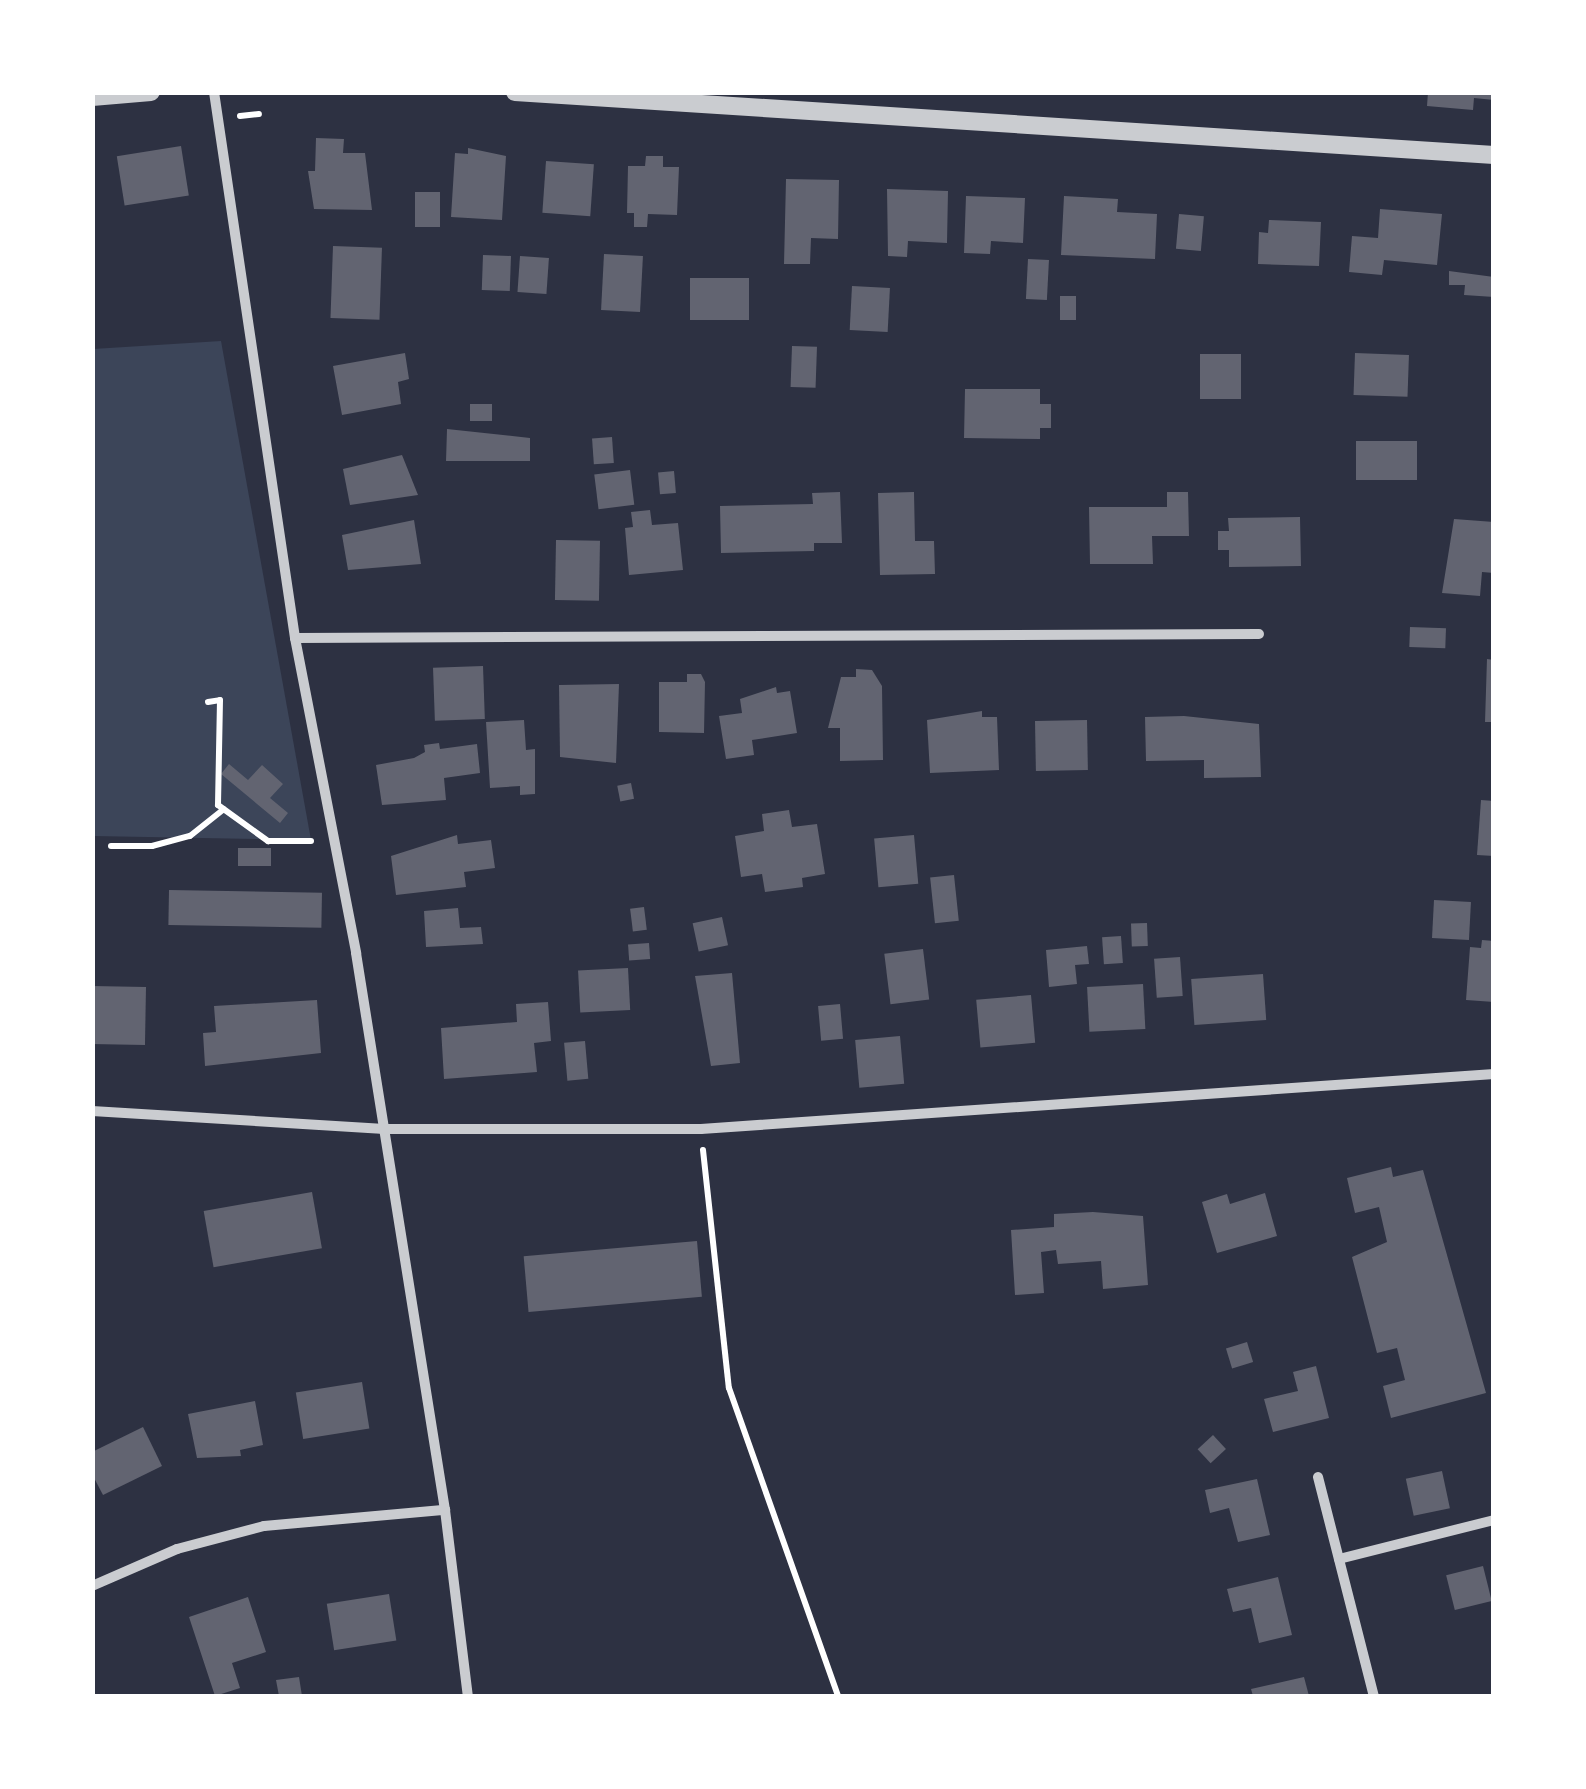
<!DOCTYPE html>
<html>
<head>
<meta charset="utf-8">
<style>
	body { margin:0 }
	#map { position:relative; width:1586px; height:1789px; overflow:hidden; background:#2d3142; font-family:"Work Sans",sans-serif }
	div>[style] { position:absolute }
	.green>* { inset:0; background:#3c4559 }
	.building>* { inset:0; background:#626471; transform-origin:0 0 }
	.path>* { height:6px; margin:-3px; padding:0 3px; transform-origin:3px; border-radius:3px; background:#fff }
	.minor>* { height:10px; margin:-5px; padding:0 5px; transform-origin:5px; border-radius:5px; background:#caccd0 }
	.tertiary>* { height:18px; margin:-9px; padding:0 9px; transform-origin:9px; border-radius:9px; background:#caccd0 }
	span { translate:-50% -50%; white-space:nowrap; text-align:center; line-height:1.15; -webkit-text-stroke:10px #fff; paint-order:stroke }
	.frame { position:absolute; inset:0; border:95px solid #fff; pointer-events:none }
</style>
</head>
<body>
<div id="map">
	<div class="green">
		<div style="clip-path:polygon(221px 341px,311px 840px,93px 836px,93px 349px)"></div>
	</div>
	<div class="building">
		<div style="clip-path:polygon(1428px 92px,1494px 92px,1494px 100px,1474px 98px,1473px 110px,1427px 106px)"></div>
		<div style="clip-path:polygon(316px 138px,344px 139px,343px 153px,365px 153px,372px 210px,314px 209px,308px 171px,315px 171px)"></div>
		<div style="left:181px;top:146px;width:50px;height:65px;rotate:81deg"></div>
		<div style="clip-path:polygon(468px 148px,506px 156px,502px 220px,451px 217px,455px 153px,468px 154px)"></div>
		<div style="clip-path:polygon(646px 156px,663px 156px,663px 167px,679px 167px,677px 215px,648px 214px,647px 227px,634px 227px,634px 213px,627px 213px,628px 166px,645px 166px)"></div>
		<div style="left:546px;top:161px;width:48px;height:52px;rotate:4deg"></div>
		<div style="clip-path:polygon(786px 179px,839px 180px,838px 239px,811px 238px,810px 264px,784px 264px)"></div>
		<div style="clip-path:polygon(887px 189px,948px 191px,947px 243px,908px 241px,907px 257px,888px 256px)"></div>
		<div style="left:415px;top:192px;width:25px;height:35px"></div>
		<div style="clip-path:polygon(966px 196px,1025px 198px,1023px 243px,991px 241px,990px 254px,964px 253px)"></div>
		<div style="clip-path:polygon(1064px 196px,1118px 199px,1117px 212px,1157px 214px,1155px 259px,1061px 255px)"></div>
		<div style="clip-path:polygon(1380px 209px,1442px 214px,1437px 265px,1384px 260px,1382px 275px,1349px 272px,1352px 236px,1378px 238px)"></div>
		<div style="left:1179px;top:214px;width:25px;height:35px;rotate:5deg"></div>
		<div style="clip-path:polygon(1269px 220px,1321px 222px,1319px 266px,1258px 264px,1259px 232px,1268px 233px)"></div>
		<div style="left:333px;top:246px;width:49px;height:72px;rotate:2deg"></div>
		<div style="left:604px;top:254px;width:39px;height:56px;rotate:3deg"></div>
		<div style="left:483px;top:255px;width:28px;height:35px;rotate:2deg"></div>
		<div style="left:520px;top:256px;width:29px;height:36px;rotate:4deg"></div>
		<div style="left:1028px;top:259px;width:21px;height:40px;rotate:3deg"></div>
		<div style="clip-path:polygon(1449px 271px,1494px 277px,1494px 297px,1464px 295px,1465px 285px,1449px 285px)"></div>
		<div style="left:690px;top:278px;width:59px;height:42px"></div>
		<div style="left:852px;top:286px;width:38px;height:44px;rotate:3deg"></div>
		<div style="left:1060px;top:296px;width:16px;height:24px"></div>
		<div style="left:792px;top:346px;width:25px;height:41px;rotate:2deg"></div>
		<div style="clip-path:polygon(405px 353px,409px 379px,398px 382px,401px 404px,342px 415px,333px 366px)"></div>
		<div style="left:1355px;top:353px;width:54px;height:42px;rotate:2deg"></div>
		<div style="left:1200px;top:354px;width:41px;height:45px"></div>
		<div style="clip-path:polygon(965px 389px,1040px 389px,1040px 404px,1051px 404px,1051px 428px,1040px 428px,1040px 439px,964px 438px)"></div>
		<div style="left:470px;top:404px;width:22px;height:17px"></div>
		<div style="clip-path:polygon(447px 429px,530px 438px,530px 461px,446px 461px)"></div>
		<div style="left:612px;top:437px;width:26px;height:20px;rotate:86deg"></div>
		<div style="left:1356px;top:441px;width:61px;height:39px"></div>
		<div style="clip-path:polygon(402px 455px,418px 495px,350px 505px,343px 469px)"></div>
		<div style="left:630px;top:470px;width:35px;height:36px;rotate:83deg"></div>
		<div style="left:674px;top:471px;width:22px;height:16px;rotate:85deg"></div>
		<div style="clip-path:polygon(840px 492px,842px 543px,814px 543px,814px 551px,721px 553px,720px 506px,813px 504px,812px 493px)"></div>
		<div style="clip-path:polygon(914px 492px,915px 541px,934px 541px,935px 574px,880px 575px,878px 493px)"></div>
		<div style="clip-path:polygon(1167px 492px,1188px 492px,1189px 536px,1152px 536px,1153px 564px,1090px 564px,1089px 507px,1167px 507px)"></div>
		<div style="clip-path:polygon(650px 510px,652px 525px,678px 523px,683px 570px,629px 575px,625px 528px,633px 527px,631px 512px)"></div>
		<div style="clip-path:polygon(1300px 517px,1301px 566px,1229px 567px,1229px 550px,1218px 550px,1218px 531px,1229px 531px,1228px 518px)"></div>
		<div style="clip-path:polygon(1454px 519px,1494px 522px,1494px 573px,1482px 572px,1480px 596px,1442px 593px)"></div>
		<div style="clip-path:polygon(414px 520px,421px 564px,348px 570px,342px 535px)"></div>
		<div style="left:556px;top:540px;width:44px;height:60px;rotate:1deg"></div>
		<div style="left:1410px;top:627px;width:36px;height:20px;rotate:2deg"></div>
		<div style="clip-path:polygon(1487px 659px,1494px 660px,1494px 722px,1485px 722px)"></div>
		<div style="left:483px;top:666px;width:53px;height:50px;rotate:88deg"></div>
		<div style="clip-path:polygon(856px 669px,872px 670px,882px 686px,883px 760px,840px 761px,840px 728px,828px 728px,841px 677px,856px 677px)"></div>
		<div style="clip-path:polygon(687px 674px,701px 674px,705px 682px,704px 733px,659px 732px,659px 682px,687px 682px)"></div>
		<div style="clip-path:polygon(619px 684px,616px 763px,560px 757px,559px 685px)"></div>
		<div style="clip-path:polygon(776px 687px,777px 693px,790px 691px,797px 733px,752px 740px,754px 755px,726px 759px,719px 716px,742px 713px,740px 699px)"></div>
		<div style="clip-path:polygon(982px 711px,982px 717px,997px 717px,999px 770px,930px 773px,927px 720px)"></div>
		<div style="clip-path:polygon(1184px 716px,1259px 724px,1261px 777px,1204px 778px,1204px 760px,1146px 761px,1145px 717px)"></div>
		<div style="clip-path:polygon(524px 720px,526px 750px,535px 749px,535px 794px,520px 795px,520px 786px,490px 788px,486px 722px)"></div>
		<div style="left:1087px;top:720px;width:50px;height:52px;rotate:89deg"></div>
		<div style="clip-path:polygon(439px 743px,440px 749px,477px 744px,480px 773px,444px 778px,446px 800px,382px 805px,376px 765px,414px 758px,425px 752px,424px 745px)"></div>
		<div style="clip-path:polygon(229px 764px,248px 780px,262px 765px,283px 784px,270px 798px,288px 813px,280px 823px,221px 774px)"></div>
		<div style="left:631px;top:783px;width:16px;height:14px;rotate:79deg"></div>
		<div style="clip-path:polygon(1481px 800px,1494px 801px,1494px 856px,1477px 855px)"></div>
		<div style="clip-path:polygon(789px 810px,792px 827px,817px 824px,825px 874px,802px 878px,803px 887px,765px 892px,762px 874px,741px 877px,735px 836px,764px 831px,762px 814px)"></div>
		<div style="clip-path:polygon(457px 835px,458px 844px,491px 840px,495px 868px,464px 872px,466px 887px,396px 895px,391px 856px)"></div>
		<div style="left:914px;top:835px;width:49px;height:40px;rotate:85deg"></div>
		<div style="left:238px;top:848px;width:33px;height:18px"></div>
		<div style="left:954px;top:875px;width:46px;height:24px;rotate:84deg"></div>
		<div style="left:169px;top:890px;width:153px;height:35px;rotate:1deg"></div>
		<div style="left:1434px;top:900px;width:37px;height:38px;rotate:3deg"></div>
		<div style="left:644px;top:907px;width:23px;height:14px;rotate:83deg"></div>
		<div style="clip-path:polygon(458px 908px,460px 928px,481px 927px,483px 944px,426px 947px,424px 911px)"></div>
		<div style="left:722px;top:917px;width:29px;height:30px;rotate:78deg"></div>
		<div style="left:1147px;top:923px;width:23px;height:16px;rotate:88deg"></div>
		<div style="left:1121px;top:936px;width:27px;height:19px;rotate:86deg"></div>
		<div style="clip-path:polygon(1482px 940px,1494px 941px,1494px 1002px,1466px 1000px,1470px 947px,1481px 948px)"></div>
		<div style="left:649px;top:943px;width:16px;height:21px;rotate:86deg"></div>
		<div style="clip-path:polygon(1087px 946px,1089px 964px,1075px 965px,1077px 984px,1049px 987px,1046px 950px)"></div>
		<div style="left:923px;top:949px;width:51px;height:39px;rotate:83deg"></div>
		<div style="left:1180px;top:957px;width:39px;height:26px;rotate:86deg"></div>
		<div style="left:628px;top:968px;width:42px;height:50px;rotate:87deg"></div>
		<div style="clip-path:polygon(732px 973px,740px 1063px,711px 1066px,695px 976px)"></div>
		<div style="left:1263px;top:974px;width:46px;height:72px;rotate:86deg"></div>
		<div style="left:1143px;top:984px;width:45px;height:56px;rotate:87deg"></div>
		<div style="left:92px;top:986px;width:54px;height:58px;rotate:1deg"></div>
		<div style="left:1031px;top:995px;width:48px;height:55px;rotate:85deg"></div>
		<div style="clip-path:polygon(317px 1000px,321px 1053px,205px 1066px,203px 1033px,216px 1032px,214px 1006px)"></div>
		<div style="clip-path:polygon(548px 1002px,551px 1041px,534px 1043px,537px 1072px,444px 1079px,441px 1028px,517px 1022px,516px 1004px)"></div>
		<div style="left:840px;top:1004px;width:35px;height:22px;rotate:85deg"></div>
		<div style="left:900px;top:1036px;width:48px;height:45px;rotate:85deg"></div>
		<div style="left:585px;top:1041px;width:38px;height:21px;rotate:85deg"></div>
		<div style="clip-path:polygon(1391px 1167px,1393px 1177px,1423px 1170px,1486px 1393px,1391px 1418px,1383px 1386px,1405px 1380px,1397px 1348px,1377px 1353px,1352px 1257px,1387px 1242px,1379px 1207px,1355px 1213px,1347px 1178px)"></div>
		<div style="left:312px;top:1192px;width:57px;height:110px;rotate:80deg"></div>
		<div style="clip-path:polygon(1265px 1193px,1277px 1236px,1217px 1253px,1202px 1202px,1227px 1194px,1230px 1204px)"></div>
		<div style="clip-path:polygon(1093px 1212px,1143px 1216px,1148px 1285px,1103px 1289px,1101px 1261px,1058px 1264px,1056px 1250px,1041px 1252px,1044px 1293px,1015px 1295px,1011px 1230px,1054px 1227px,1054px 1214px)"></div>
		<div style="left:697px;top:1241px;width:56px;height:174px;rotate:85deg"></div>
		<div style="left:1247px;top:1342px;width:21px;height:22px;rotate:73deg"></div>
		<div style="clip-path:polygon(1316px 1366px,1329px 1418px,1273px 1432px,1264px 1399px,1298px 1391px,1293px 1372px)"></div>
		<div style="left:362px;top:1382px;width:47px;height:67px;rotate:81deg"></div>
		<div style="clip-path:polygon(255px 1401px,263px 1445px,240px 1450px,241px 1456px,197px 1458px,188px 1414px)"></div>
		<div style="clip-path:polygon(143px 1427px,162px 1466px,103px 1495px,92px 1474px,92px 1452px)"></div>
		<div style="left:1213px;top:1435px;width:19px;height:21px;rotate:47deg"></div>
		<div style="left:1442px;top:1471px;width:38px;height:37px;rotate:78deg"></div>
		<div style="clip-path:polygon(1257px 1479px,1270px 1535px,1238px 1542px,1229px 1508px,1210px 1513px,1205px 1490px)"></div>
		<div style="left:1483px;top:1566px;width:36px;height:38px;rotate:76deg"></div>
		<div style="clip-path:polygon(1278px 1577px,1292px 1635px,1259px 1643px,1251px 1608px,1233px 1612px,1227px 1589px)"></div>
		<div style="left:389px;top:1594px;width:47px;height:63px;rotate:81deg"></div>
		<div style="clip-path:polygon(248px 1597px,266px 1652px,232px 1663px,240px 1688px,215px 1696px,189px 1617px)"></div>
		<div style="clip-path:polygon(299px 1677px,302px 1696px,279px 1696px,276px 1680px)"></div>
		<div style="clip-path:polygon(1304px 1677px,1309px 1696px,1253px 1696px,1251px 1689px)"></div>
	</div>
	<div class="path">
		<div style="left:240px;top:116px;width:19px;rotate:-6deg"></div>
		<div style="left:208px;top:702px;width:12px;rotate:-9deg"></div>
		<div style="left:220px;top:700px;width:105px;rotate:91.1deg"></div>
		<div style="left:218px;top:805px;width:62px;rotate:35.8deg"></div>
		<div style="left:268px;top:841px;width:43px"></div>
		<div style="left:111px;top:846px;width:41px"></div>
		<div style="left:152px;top:846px;width:39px;rotate:-15deg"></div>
		<div style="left:190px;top:836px;width:43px;rotate:-38.5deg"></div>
		<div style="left:703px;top:1150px;width:239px;rotate:83.8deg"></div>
		<div style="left:729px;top:1388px;width:327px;rotate:70.5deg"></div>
	</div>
	<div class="minor">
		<div style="left:214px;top:92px;width:552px;rotate:81.56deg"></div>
		<div style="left:295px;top:638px;width:321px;rotate:79deg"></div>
		<div style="left:356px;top:953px;width:564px;rotate:80.92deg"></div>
		<div style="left:445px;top:1510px;width:187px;rotate:83deg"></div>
		<div style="left:295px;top:638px;width:964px;rotate:-0.24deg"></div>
		<div style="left:92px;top:1111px;width:293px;rotate:3.5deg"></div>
		<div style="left:384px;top:1129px;width:317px"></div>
		<div style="left:701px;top:1129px;width:795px;rotate:-3.97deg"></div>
		<div style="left:1318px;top:1477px;width:226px;rotate:75.7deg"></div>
		<div style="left:1339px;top:1559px;width:160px;rotate:-14.1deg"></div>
		<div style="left:92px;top:1586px;width:93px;rotate:-23.5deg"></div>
		<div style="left:177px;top:1549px;width:90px;rotate:-14.8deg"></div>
		<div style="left:264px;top:1526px;width:182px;rotate:-5.1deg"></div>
	</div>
	<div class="tertiary">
		<div style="left:515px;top:92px;width:981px;rotate:3.68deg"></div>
		<div style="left:92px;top:97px;width:59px;rotate:-4.8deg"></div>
	</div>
	<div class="frame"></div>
</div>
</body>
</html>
